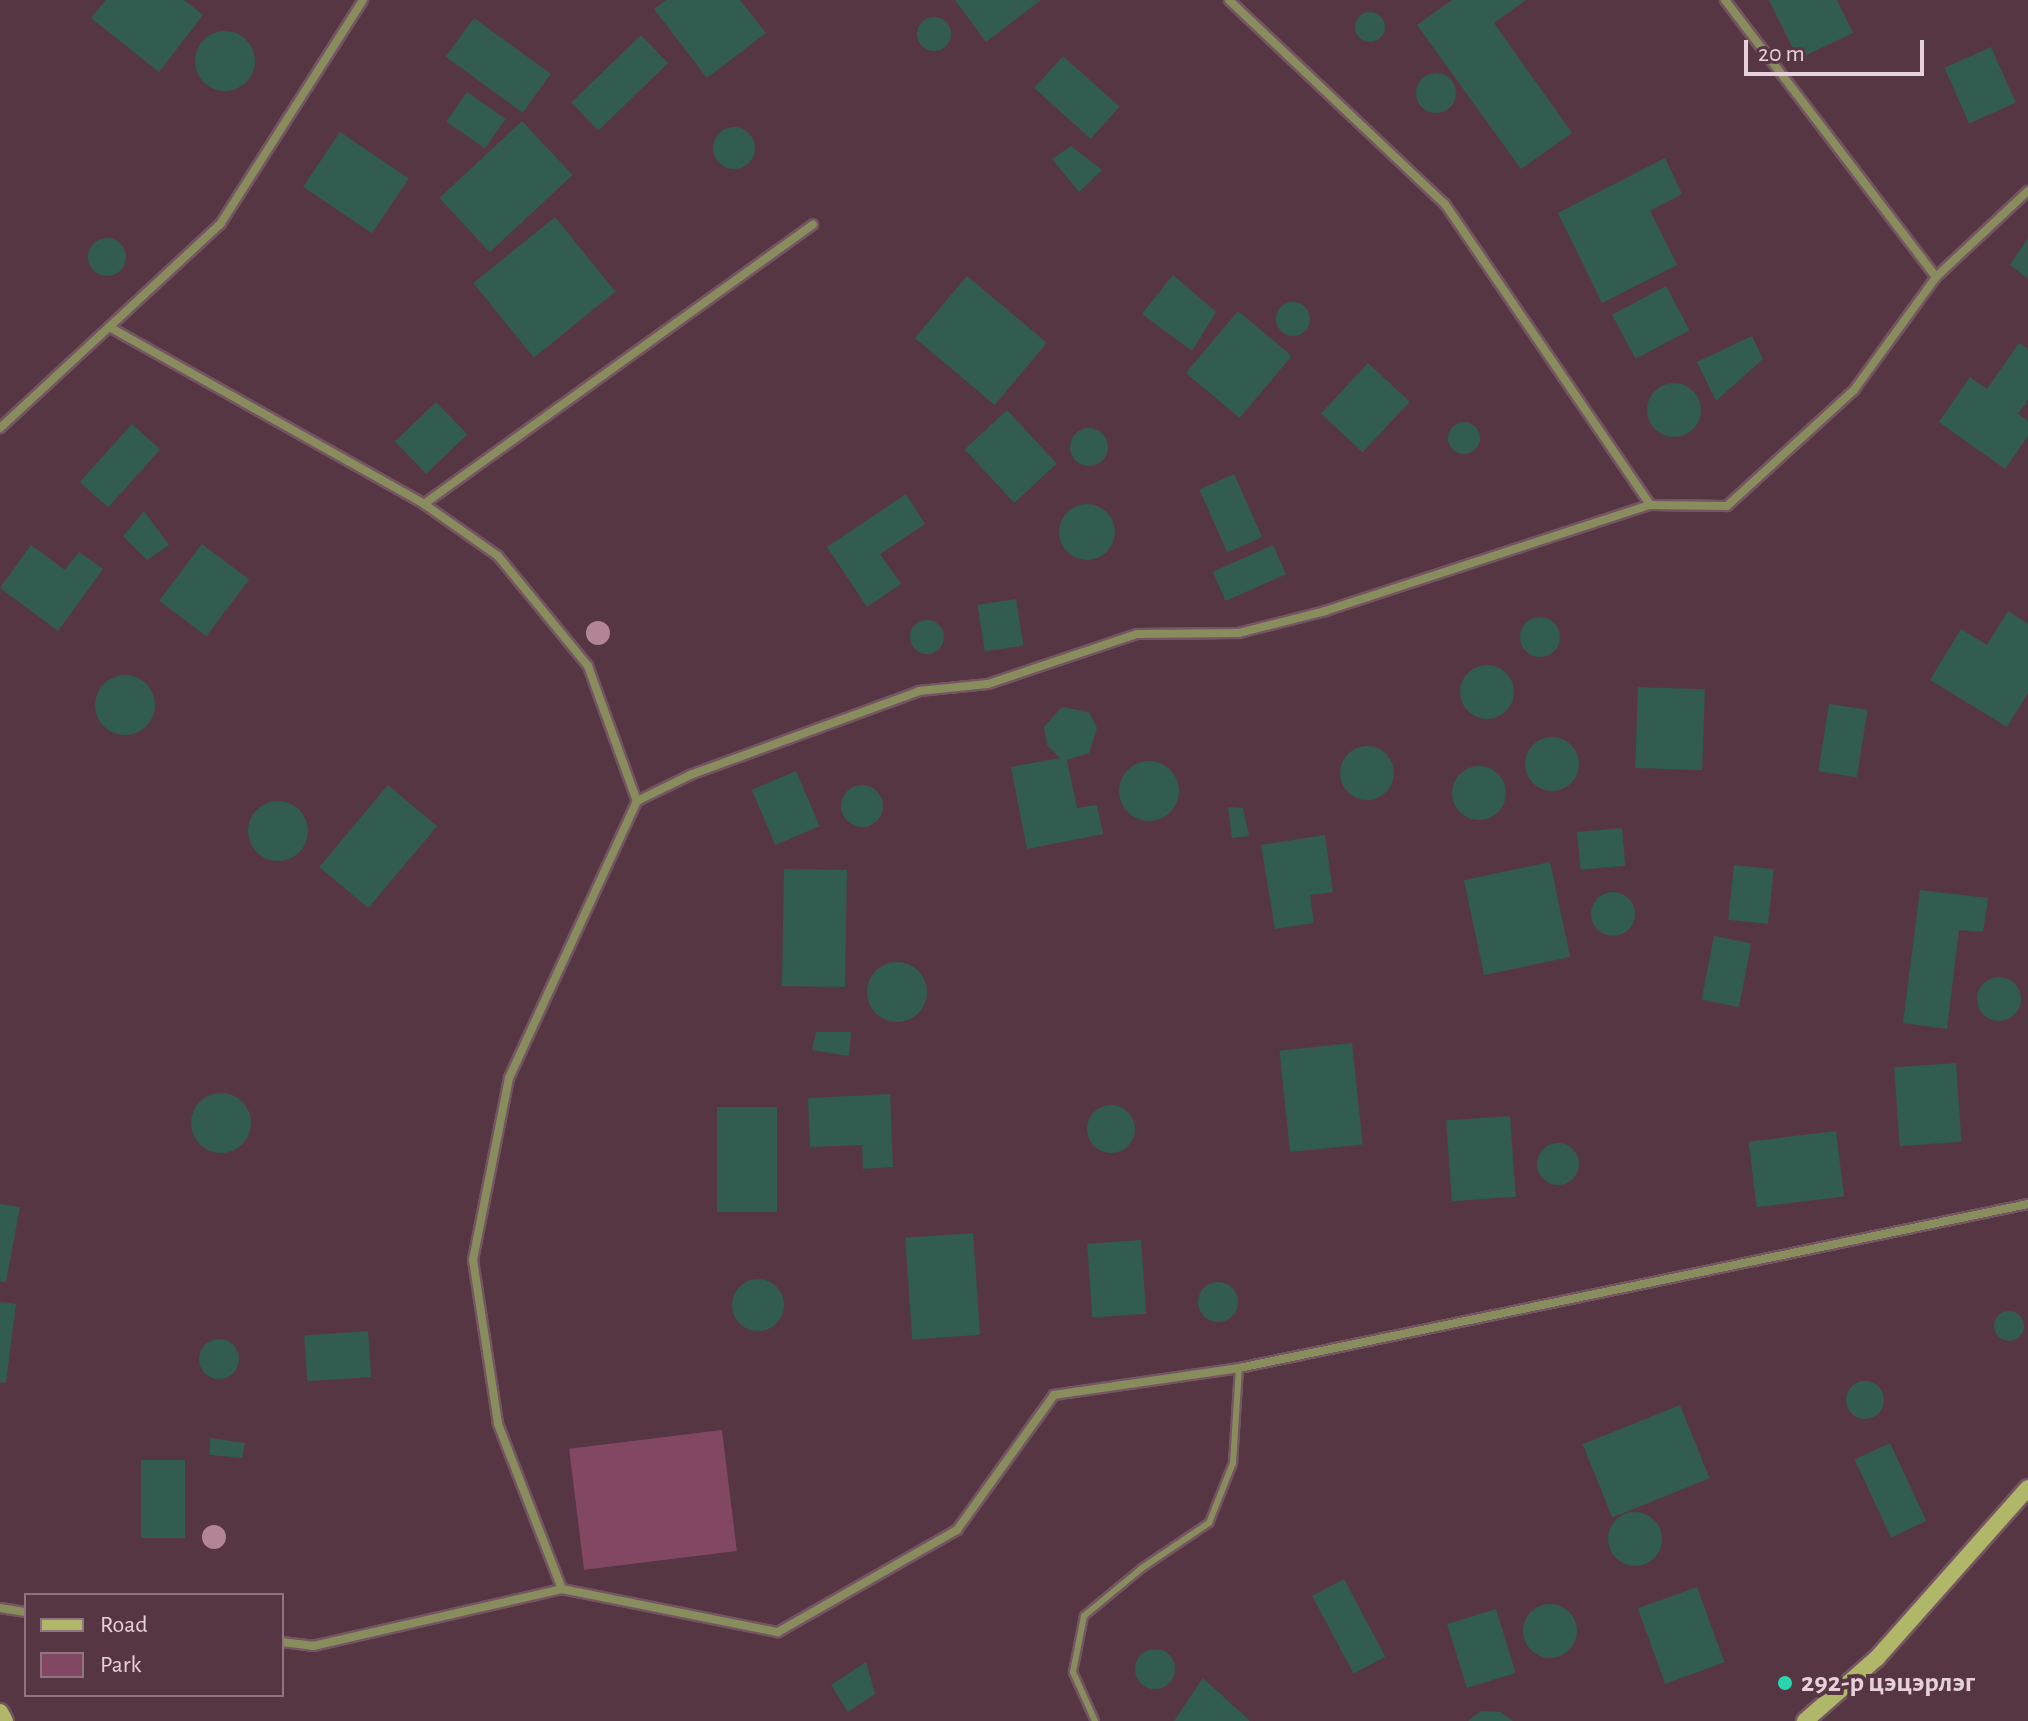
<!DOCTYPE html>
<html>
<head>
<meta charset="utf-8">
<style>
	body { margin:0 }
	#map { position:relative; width:2028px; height:1721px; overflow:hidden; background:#573644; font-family:"Alegreya Sans",sans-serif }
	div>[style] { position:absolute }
	.green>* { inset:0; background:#824762; transform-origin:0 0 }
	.building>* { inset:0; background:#325c4f; transform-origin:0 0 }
	.round { border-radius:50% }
	.roads { filter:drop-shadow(2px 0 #745562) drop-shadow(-2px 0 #745562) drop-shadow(0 2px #745562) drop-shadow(0 -2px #745562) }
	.lane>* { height:6px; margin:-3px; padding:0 3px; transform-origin:3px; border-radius:3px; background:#898d5d }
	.street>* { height:8px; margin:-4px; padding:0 4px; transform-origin:4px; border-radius:4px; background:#898d5d }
	.secondary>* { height:16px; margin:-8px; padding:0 8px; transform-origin:8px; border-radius:8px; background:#b1b769 }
	.trees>* { width:24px; height:24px; margin:-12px; border-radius:50%; background:#b28496 }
	.dots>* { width:22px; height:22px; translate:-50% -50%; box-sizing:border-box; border:4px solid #573644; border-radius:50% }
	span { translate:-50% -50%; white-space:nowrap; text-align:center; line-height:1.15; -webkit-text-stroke:8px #573644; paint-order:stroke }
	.poi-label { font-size:28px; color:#e6d0d9; font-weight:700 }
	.left { translate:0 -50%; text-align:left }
	.legend { position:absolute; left:24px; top:1593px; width:260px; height:104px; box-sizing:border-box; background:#573644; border:2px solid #907480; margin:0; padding:10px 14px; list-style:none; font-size:24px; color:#e6d0d9 }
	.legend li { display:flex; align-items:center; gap:16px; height:40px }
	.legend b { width:40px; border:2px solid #907480 }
	.scale { position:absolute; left:1744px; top:40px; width:180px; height:36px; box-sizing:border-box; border:4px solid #e6d0d9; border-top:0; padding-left:10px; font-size:24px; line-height:28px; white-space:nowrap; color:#e6d0d9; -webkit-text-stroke:6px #573644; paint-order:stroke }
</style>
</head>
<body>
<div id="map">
	<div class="green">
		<div style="left:722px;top:1430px;width:122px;height:154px;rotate:83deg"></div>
	</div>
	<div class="building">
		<div style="clip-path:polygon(106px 0,184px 0,203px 15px,159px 72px,91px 18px)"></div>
		<div style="clip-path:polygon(666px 0,740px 0,766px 33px,707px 78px,654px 9px)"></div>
		<div style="clip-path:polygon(955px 0,1041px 0,986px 42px)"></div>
		<div style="clip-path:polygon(1452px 0,1526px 0,1494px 23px,1572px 133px,1521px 169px,1417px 25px)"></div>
		<div style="clip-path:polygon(1769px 0,1837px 0,1853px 33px,1798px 59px)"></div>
		<div class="round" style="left:1355px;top:12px;width:30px;height:30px"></div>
		<div class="round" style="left:917px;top:17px;width:34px;height:34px"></div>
		<div style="left:474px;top:18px;width:95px;height:48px;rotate:36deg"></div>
		<div class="round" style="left:195px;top:31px;width:60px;height:60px"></div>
		<div style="left:641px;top:35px;width:39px;height:97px;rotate:46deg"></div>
		<div style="left:1991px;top:47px;width:61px;height:51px;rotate:66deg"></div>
		<div style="left:1063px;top:56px;width:76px;height:43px;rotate:42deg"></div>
		<div class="round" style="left:1416px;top:73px;width:40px;height:40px"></div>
		<div style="left:467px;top:92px;width:47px;height:36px;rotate:35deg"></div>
		<div style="left:522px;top:121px;width:74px;height:113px;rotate:47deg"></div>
		<div class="round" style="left:713px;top:127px;width:42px;height:42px"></div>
		<div style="left:340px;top:132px;width:83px;height:66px;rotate:34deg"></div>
		<div style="clip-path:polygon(1071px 146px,1102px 170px,1079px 192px,1052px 159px)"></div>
		<div style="clip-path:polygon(1665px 158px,1682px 194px,1650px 211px,1677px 265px,1602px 303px,1558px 213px)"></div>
		<div style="left:555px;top:217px;width:96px;height:105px;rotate:51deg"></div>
		<div class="round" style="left:88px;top:238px;width:38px;height:38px"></div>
		<div style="clip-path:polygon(2028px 238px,2028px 279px,2010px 265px)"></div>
		<div style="clip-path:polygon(1173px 275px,1216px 312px,1192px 351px,1142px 314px)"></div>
		<div style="left:967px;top:276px;width:104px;height:81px;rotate:40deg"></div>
		<div style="left:1666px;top:286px;width:50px;height:61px;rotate:62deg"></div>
		<div class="round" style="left:1276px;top:302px;width:34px;height:34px"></div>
		<div style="left:1238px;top:311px;width:70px;height:81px;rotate:40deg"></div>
		<div style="clip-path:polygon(1752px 336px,1763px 359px,1716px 401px,1697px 362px)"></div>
		<div style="clip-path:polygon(2019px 343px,2028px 349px,2028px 400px,2018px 414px,2028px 421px,2028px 436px,2005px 469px,1939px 422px,1970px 377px,1987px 389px)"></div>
		<div style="left:1368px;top:363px;width:57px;height:69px;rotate:43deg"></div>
		<div class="round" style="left:1647px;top:383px;width:54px;height:54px"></div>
		<div style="left:436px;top:402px;width:45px;height:57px;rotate:46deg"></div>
		<div style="left:1007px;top:410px;width:73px;height:58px;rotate:47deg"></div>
		<div class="round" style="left:1448px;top:422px;width:32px;height:32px"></div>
		<div style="left:132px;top:424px;width:38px;height:78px;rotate:42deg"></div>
		<div class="round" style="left:1070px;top:428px;width:38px;height:38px"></div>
		<div style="left:1234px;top:474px;width:69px;height:38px;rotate:66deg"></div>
		<div style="clip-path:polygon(906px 494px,925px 524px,880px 554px,901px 584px,867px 607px,827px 547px)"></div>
		<div class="round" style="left:1059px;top:504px;width:56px;height:56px"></div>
		<div style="clip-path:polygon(144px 511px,169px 545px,147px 560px,123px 536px)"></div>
		<div style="left:202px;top:544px;width:59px;height:71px;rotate:37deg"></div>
		<div style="clip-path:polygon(31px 545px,65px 570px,79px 552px,103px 569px,58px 631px,0 588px)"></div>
		<div style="left:1273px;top:545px;width:32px;height:66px;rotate:66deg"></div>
		<div style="left:1016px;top:599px;width:47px;height:39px;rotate:81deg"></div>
		<div style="clip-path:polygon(2008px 611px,2028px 624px,2028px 693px,2007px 727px,1930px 680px,1961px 629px,1987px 645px)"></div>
		<div class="round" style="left:1520px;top:617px;width:40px;height:40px"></div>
		<div class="round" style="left:910px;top:620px;width:34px;height:34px"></div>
		<div class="round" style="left:1460px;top:665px;width:54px;height:54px"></div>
		<div class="round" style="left:95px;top:675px;width:60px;height:60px"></div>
		<div style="left:1638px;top:687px;width:67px;height:81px;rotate:2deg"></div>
		<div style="left:1829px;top:704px;width:39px;height:68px;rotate:9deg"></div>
		<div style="clip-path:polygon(1062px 707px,1089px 712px,1097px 728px,1089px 753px,1067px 760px,1077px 808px,1097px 805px,1103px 834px,1027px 849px,1011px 767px,1060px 758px,1047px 745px,1044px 727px)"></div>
		<div class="round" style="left:1525px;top:737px;width:54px;height:54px"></div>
		<div class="round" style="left:1340px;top:746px;width:54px;height:54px"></div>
		<div class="round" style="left:1119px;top:761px;width:60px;height:60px"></div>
		<div class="round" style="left:1452px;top:766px;width:54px;height:54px"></div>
		<div style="left:796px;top:771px;width:60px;height:48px;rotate:67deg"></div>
		<div style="left:388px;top:785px;width:64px;height:107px;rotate:40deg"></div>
		<div class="round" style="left:841px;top:785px;width:42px;height:42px"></div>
		<div class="round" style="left:248px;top:801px;width:60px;height:60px"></div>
		<div style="clip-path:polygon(1228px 807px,1243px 808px,1249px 836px,1232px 838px)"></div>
		<div style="left:1622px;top:828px;width:38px;height:45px;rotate:85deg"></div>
		<div style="clip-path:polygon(1325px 835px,1333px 892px,1310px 895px,1314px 923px,1275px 929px,1261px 845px)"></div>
		<div style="left:1550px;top:862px;width:97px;height:88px;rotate:78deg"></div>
		<div style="left:1734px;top:865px;width:40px;height:55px;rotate:6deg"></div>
		<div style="left:784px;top:869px;width:63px;height:117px;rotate:1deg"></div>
		<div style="clip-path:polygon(1920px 890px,1988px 898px,1983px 932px,1959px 930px,1947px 1029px,1903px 1023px)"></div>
		<div class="round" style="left:1591px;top:892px;width:44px;height:44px"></div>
		<div style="left:1714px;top:936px;width:38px;height:65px;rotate:11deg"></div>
		<div class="round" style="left:867px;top:962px;width:60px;height:60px"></div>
		<div class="round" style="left:1977px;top:977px;width:44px;height:44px"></div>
		<div style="clip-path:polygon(816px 1032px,851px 1032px,849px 1056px,812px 1050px)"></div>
		<div style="left:1352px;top:1043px;width:102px;height:73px;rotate:84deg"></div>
		<div style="left:1956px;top:1063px;width:79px;height:62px;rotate:86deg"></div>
		<div class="round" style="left:191px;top:1093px;width:60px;height:60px"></div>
		<div style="clip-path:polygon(890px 1094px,893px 1167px,863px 1169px,862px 1145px,810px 1147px,808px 1098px)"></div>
		<div class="round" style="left:1087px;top:1105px;width:48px;height:48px"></div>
		<div style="left:717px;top:1107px;width:60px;height:105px"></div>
		<div style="left:1510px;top:1116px;width:81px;height:64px;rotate:86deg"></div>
		<div style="left:1836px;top:1131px;width:66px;height:88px;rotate:83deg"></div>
		<div class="round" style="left:1537px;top:1143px;width:42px;height:42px"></div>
		<div style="clip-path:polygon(0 1204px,20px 1207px,6px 1282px,0 1281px)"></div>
		<div style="left:973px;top:1233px;width:102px;height:68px;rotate:86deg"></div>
		<div style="left:1141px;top:1240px;width:74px;height:54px;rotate:86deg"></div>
		<div class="round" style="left:732px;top:1279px;width:52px;height:52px"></div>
		<div class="round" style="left:1198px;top:1282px;width:40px;height:40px"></div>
		<div style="clip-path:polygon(0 1302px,16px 1304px,6px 1383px,0 1382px)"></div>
		<div class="round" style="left:1994px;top:1311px;width:30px;height:30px"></div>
		<div style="left:368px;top:1331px;width:46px;height:64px;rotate:86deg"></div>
		<div class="round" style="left:199px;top:1339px;width:40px;height:40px"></div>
		<div class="round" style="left:1846px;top:1381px;width:38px;height:38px"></div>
		<div style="left:1680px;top:1405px;width:79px;height:105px;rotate:68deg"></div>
		<div style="clip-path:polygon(210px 1438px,245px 1443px,242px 1458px,210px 1455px)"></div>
		<div style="left:1890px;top:1443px;width:86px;height:39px;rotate:65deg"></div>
		<div style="left:141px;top:1460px;width:44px;height:78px"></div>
		<div class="round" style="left:1608px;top:1512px;width:54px;height:54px"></div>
		<div style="left:1344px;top:1579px;width:88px;height:36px;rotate:62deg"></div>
		<div style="left:1697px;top:1587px;width:80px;height:63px;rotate:70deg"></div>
		<div class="round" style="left:1523px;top:1604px;width:54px;height:54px"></div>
		<div style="left:1496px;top:1609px;width:67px;height:51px;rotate:73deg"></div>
		<div class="round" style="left:1135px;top:1649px;width:40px;height:40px"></div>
		<div style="clip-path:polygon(866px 1662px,875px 1694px,848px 1712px,831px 1685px)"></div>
		<div style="clip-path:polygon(1203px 1678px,1250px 1721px,1174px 1721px)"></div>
		<div style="clip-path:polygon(1481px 1711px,1501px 1712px,1513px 1721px,1468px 1721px)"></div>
	</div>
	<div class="roads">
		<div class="lane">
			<div style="left:1095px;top:1721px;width:54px;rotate:-114.2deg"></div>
			<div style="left:1073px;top:1672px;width:57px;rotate:-78.9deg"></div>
			<div style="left:1084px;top:1616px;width:75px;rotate:-39.6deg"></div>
			<div style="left:1142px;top:1568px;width:81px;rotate:-33.9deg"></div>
			<div style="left:1209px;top:1523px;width:65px;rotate:-68.2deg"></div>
			<div style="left:1233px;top:1463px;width:95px;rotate:-86.4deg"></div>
		</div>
		<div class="street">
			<div style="left:1229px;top:0;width:297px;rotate:43.4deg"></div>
			<div style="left:1445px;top:204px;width:364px;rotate:55.7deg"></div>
			<div style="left:1650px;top:505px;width:77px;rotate:0.7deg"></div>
			<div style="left:1727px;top:506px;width:172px;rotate:-42.4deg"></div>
			<div style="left:1854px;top:390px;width:140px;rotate:-54deg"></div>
			<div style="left:1936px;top:277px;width:126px;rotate:-43.1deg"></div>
			<div style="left:1725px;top:0;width:348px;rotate:52.7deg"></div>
			<div style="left:111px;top:328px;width:359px;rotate:29.3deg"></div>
			<div style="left:424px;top:504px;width:90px;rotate:35.1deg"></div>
			<div style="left:498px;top:556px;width:142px;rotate:50.7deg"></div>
			<div style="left:588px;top:666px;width:144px;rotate:70.1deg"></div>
			<div style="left:637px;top:801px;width:305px;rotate:114.8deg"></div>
			<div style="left:509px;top:1078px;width:186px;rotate:101.2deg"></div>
			<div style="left:473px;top:1260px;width:166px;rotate:81.3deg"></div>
			<div style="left:498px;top:1424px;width:177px;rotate:68.8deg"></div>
			<div style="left:0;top:428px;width:301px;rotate:-42.8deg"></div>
			<div style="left:221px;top:223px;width:264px;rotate:-57.5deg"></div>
			<div style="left:424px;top:504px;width:479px;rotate:-35.7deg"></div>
			<div style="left:637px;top:801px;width:59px;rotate:-26.1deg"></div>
			<div style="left:690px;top:775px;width:244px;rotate:-20.1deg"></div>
			<div style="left:919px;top:691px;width:69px;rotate:-5.8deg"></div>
			<div style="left:988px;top:684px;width:157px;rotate:-18.6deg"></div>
			<div style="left:1137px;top:634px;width:102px;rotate:-0.6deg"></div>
			<div style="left:1239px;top:633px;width:89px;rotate:-14.3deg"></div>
			<div style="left:1325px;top:611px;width:342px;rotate:-18.1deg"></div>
			<div style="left:0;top:1608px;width:26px;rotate:9deg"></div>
			<div style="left:282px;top:1642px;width:31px;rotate:7deg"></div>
			<div style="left:313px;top:1646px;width:255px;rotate:-12.9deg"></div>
			<div style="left:562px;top:1589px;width:220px;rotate:11.3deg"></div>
			<div style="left:778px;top:1632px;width:206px;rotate:-29.7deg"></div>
			<div style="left:957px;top:1530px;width:166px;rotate:-54.3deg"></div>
			<div style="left:1054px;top:1395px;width:187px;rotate:-8.3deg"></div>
			<div style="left:1239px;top:1368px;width:806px;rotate:-11.74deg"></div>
		</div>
		<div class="secondary">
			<div style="left:0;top:1712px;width:10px;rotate:61deg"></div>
			<div style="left:1805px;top:1721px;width:96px;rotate:-41.2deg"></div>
			<div style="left:1877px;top:1658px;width:227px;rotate:-48.4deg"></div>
		</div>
	</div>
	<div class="trees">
		<div style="left:598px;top:633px"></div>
		<div style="left:214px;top:1537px"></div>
	</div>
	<div class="dots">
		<div style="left:1785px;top:1683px;background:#28d5ad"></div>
	</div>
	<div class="poi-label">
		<span class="left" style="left:1801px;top:1683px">292-р цэцэрлэг</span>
	</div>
	<ul class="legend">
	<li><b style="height:10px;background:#b1b769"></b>Road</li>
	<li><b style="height:22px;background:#824762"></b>Park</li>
	</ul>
	<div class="scale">20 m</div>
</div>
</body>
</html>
